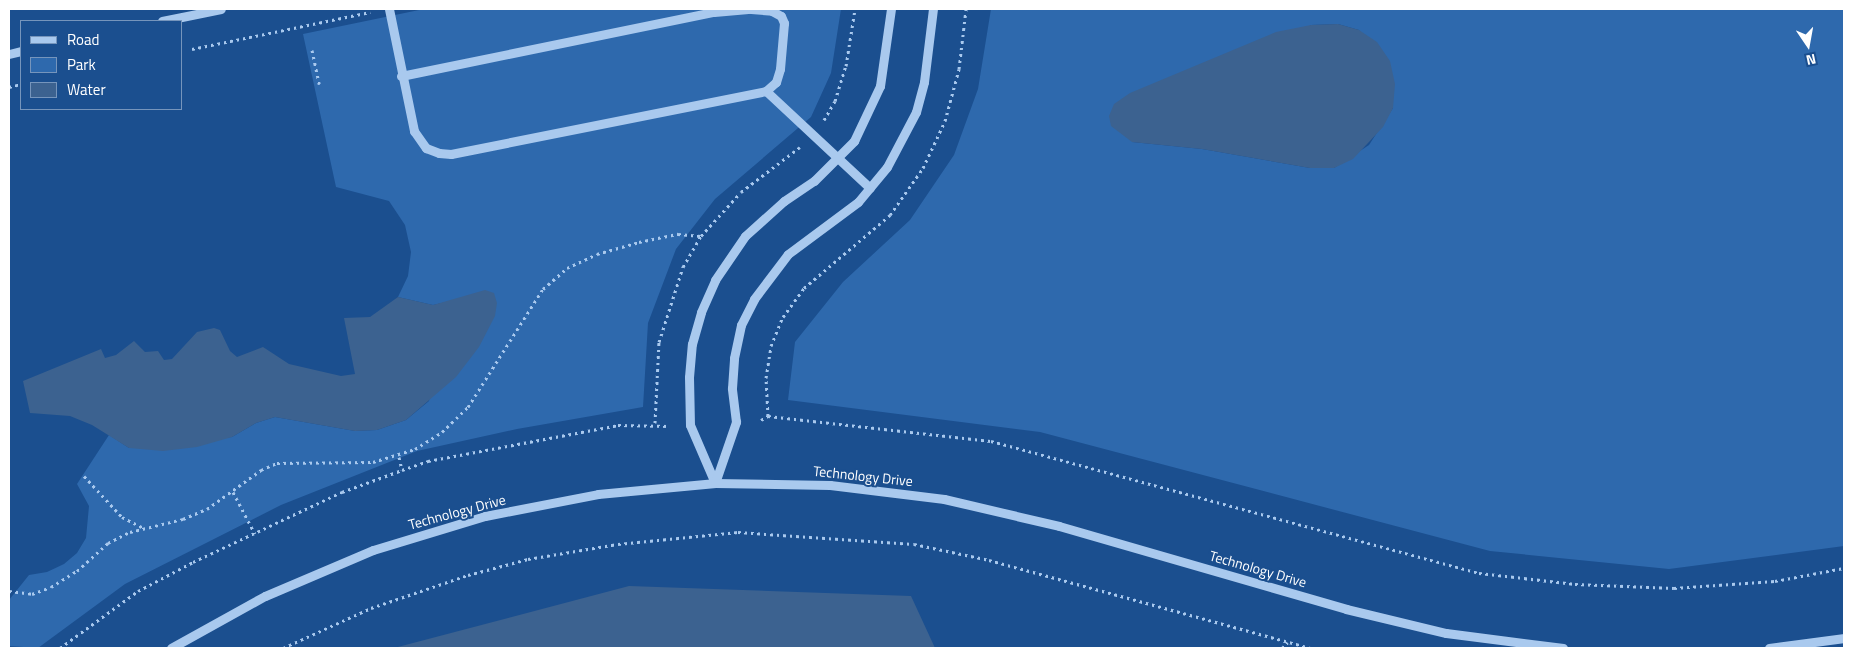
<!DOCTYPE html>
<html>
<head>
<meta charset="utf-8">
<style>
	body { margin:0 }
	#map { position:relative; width:1853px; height:657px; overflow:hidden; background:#1b4f8f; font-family:"Titillium Web",sans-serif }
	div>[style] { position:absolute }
	.green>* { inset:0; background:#2e69ad }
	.water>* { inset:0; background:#3c6290 }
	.path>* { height:3px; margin-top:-1.5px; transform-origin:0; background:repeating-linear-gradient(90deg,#a9c9ee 0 2.5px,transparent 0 6.5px) }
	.minor>* { height:9px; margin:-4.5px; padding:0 4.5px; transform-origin:4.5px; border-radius:4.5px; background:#a9c9ee }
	span { translate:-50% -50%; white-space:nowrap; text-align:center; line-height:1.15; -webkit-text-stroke:4px #1b4f8f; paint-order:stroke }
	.street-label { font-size:14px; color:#fff }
	.frame { position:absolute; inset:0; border:10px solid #fff; pointer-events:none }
	.legend { position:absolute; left:20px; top:20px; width:162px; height:90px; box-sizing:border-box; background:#1b4f8f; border:1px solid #7695bc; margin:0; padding:6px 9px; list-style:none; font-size:15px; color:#fff }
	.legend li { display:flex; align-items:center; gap:10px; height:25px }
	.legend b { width:25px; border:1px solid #7695bc }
	.north { position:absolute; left:1783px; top:20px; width:50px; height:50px; -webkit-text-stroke:4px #1b4f8f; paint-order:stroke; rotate:168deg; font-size:14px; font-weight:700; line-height:20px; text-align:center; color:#fff }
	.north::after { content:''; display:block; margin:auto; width:18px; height:22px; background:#fff; clip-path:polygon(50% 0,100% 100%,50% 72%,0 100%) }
</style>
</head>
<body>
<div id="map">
	<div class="green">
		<div style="clip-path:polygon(424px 9px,841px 9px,831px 73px,811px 117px,715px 199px,676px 249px,648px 323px,643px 407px,517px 429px,417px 451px,281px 505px,125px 584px,38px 648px,9px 646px,9px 600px,29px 575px,47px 572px,64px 564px,77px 553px,86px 538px,89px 506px,77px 484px,109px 435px,129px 448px,232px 437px,256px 423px,275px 417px,355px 431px,377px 430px,406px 420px,429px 401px,451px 301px,433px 305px,398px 297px,408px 276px,411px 252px,405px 225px,389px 201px,336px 187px,303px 34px)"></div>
		<div style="clip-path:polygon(evenodd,991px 9px,1844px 9px,1844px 546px,1669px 569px,1490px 551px,1040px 432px,788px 400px,795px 342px,843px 282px,910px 220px,954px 155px,978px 89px,991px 9px,1338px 24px,1359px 30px,1393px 108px,1369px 145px,1334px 168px,1310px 168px,1202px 149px,1132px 142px,1311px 25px,1338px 24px)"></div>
	</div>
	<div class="water">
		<div style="clip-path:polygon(1338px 24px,1359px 30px,1377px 42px,1390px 61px,1395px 84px,1393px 108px,1383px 127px,1353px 159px,1334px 168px,1310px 168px,1202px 149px,1132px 142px,1111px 126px,1109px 116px,1114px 104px,1130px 93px,1276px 32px,1311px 25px)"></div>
		<div style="clip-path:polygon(485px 290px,494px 293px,497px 303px,495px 316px,479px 347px,456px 377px,406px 420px,377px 430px,355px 431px,275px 417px,256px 423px,232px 437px,197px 447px,163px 451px,129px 448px,92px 425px,70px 416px,30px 413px,23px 381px,101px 349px,105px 358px,116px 355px,134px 341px,145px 352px,158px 351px,164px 360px,172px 359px,197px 332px,214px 328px,220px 330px,230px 351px,237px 357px,263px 347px,289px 364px,341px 376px,355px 374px,344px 318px,370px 317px,398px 297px,433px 305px)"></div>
		<div style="clip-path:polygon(629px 586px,911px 596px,935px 648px,394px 648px)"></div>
	</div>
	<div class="path">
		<div style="left:192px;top:49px;width:182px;rotate:-11.7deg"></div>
		<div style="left:312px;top:50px;width:35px;rotate:78deg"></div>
		<div style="left:9px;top:87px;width:12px;rotate:-14deg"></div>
		<div style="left:824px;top:120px;width:22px;rotate:-60deg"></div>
		<div style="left:835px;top:101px;width:37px;rotate:-73deg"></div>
		<div style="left:846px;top:66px;width:58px;rotate:-81deg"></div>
		<div style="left:768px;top:416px;width:38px;rotate:-93deg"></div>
		<div style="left:766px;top:378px;width:32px;rotate:-81deg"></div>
		<div style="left:771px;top:346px;width:31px;rotate:-68deg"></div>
		<div style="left:783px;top:317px;width:36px;rotate:-54deg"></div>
		<div style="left:804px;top:288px;width:113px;rotate:-40.3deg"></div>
		<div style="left:890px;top:215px;width:57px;rotate:-54.9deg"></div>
		<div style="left:923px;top:168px;width:52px;rotate:-64.9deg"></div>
		<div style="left:945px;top:121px;width:54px;rotate:-74.9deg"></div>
		<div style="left:959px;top:69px;width:60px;rotate:-83.3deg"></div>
		<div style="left:761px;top:420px;width:8px;rotate:-30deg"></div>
		<div style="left:768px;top:416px;width:224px;rotate:6.4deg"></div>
		<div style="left:991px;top:441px;width:506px;rotate:15.14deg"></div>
		<div style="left:1479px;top:573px;width:97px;rotate:6.5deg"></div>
		<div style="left:1575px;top:584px;width:99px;rotate:2.3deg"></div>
		<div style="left:1674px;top:588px;width:101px;rotate:-4deg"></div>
		<div style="left:1775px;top:581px;width:70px;rotate:-10.7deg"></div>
		<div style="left:655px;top:423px;width:81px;rotate:-87.2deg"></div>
		<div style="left:659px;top:342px;width:79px;rotate:-72.3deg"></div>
		<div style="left:683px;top:267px;width:36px;rotate:-60deg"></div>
		<div style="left:701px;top:236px;width:59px;rotate:-47.7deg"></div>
		<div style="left:741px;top:192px;width:74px;rotate:-37.3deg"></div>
		<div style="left:399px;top:457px;width:13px;rotate:77deg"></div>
		<div style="left:84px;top:476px;width:56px;rotate:47.2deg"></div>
		<div style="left:122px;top:517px;width:25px;rotate:27deg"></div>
		<div style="left:233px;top:492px;width:47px;rotate:62.4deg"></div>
		<div style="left:9px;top:591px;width:23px;rotate:7deg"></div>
		<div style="left:32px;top:594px;width:20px;rotate:-20deg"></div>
		<div style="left:51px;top:587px;width:31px;rotate:-32deg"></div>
		<div style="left:77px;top:571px;width:42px;rotate:-42.1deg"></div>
		<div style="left:108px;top:543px;width:25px;rotate:-27deg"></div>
		<div style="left:130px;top:532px;width:55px;rotate:-13.8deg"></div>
		<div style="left:183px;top:519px;width:26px;rotate:-23deg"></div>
		<div style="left:207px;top:509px;width:67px;rotate:-35.8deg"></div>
		<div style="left:261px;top:470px;width:17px;rotate:-24deg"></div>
		<div style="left:277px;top:463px;width:96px;rotate:-0.6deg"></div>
		<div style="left:373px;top:462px;width:44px;rotate:-17.2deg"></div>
		<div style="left:415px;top:449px;width:32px;rotate:-32deg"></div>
		<div style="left:442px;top:432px;width:36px;rotate:-44deg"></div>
		<div style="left:468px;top:407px;width:140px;rotate:-57.6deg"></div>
		<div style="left:543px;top:289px;width:32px;rotate:-41deg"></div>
		<div style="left:567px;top:268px;width:33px;rotate:-25deg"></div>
		<div style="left:597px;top:254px;width:44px;rotate:-15.9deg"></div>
		<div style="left:639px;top:242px;width:40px;rotate:-12deg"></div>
		<div style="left:678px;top:234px;width:23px;rotate:5deg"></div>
		<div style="left:60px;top:648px;width:97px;rotate:-36.2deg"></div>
		<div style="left:138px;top:591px;width:62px;rotate:-27.8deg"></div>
		<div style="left:193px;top:562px;width:165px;rotate:-25.2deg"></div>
		<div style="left:342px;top:492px;width:64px;rotate:-20.1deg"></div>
		<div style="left:402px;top:470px;width:28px;rotate:-19deg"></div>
		<div style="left:428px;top:461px;width:193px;rotate:-10.7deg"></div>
		<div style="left:618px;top:425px;width:51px;rotate:1.1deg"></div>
		<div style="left:283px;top:648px;width:97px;rotate:-24.4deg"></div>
		<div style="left:371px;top:608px;width:102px;rotate:-18.8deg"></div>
		<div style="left:468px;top:575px;width:62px;rotate:-14.9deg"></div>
		<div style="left:528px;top:559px;width:91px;rotate:-9.5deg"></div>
		<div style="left:618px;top:544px;width:121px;rotate:-5.7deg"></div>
		<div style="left:738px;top:532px;width:176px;rotate:3.9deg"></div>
		<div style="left:914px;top:544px;width:77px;rotate:12deg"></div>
		<div style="left:989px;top:560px;width:333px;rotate:15.3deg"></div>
		<div style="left:1282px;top:648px;width:8px;rotate:-45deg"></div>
	</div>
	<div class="minor">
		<div style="left:389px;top:9px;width:125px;rotate:78.4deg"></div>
		<div style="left:414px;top:131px;width:21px;rotate:55deg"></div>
		<div style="left:426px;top:148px;width:14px;rotate:21deg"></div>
		<div style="left:439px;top:153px;width:12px;rotate:5deg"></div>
		<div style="left:451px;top:154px;width:321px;rotate:-11.3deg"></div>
		<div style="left:766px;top:91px;width:142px;rotate:43deg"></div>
		<div style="left:162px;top:21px;width:60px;rotate:-11.5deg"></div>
		<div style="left:9px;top:54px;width:12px;rotate:-14deg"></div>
		<div style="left:401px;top:76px;width:319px;rotate:-11.6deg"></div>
		<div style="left:714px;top:12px;width:37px;rotate:-5deg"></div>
		<div style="left:751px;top:9px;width:21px;rotate:5deg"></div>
		<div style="left:772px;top:11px;width:10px;rotate:29deg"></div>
		<div style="left:781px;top:16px;width:8px;rotate:67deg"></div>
		<div style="left:784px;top:23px;width:46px;rotate:95deg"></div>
		<div style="left:780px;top:69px;width:14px;rotate:107deg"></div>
		<div style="left:776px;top:82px;width:13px;rotate:138deg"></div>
		<div style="left:715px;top:483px;width:63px;rotate:-113.3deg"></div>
		<div style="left:690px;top:425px;width:48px;rotate:-91.2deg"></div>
		<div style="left:689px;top:377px;width:33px;rotate:-85deg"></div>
		<div style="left:692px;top:344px;width:33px;rotate:-74deg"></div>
		<div style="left:701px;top:312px;width:35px;rotate:-66deg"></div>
		<div style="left:715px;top:280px;width:53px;rotate:-55.7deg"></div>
		<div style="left:745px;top:236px;width:52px;rotate:-41.9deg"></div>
		<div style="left:784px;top:201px;width:36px;rotate:-34deg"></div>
		<div style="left:814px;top:181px;width:57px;rotate:-45deg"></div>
		<div style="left:854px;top:141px;width:61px;rotate:-64.7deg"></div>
		<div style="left:880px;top:86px;width:78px;rotate:-81.9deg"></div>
		<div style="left:715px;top:483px;width:65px;rotate:-71deg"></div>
		<div style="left:736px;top:422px;width:34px;rotate:-97deg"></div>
		<div style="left:732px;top:388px;width:30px;rotate:-86deg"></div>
		<div style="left:734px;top:358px;width:34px;rotate:-78deg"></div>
		<div style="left:741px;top:325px;width:29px;rotate:-63deg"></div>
		<div style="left:754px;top:299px;width:56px;rotate:-52.9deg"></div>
		<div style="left:788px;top:254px;width:87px;rotate:-36.6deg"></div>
		<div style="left:858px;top:202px;width:45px;rotate:-50.4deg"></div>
		<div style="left:887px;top:167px;width:62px;rotate:-62.2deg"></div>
		<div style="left:916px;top:112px;width:31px;rotate:-75deg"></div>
		<div style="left:924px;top:82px;width:74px;rotate:-83deg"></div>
		<div style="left:171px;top:648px;width:107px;rotate:-29deg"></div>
		<div style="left:265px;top:596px;width:117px;rotate:-23.1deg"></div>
		<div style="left:373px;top:550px;width:117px;rotate:-16.9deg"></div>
		<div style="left:485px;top:516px;width:115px;rotate:-11deg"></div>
		<div style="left:598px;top:494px;width:118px;rotate:-5.4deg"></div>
		<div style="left:715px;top:483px;width:115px;rotate:1deg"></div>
		<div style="left:830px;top:485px;width:115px;rotate:7deg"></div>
		<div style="left:944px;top:499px;width:118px;rotate:13.2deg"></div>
		<div style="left:1059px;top:526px;width:299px;rotate:16.1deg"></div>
		<div style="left:1346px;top:609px;width:103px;rotate:13.5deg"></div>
		<div style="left:1446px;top:633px;width:118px;rotate:7.3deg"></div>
		<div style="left:1769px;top:648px;width:76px;rotate:-7.6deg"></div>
	</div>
	<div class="street-label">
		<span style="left:863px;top:476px;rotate:6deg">Technology Drive</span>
		<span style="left:457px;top:512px;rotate:-15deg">Technology Drive</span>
		<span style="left:1258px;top:569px;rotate:16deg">Technology Drive</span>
	</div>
	<div class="frame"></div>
	<ul class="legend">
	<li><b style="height:6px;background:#a9c9ee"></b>Road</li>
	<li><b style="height:14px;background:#2e69ad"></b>Park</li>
	<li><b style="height:14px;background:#3c6290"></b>Water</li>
	</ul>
	<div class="north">N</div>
</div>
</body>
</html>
